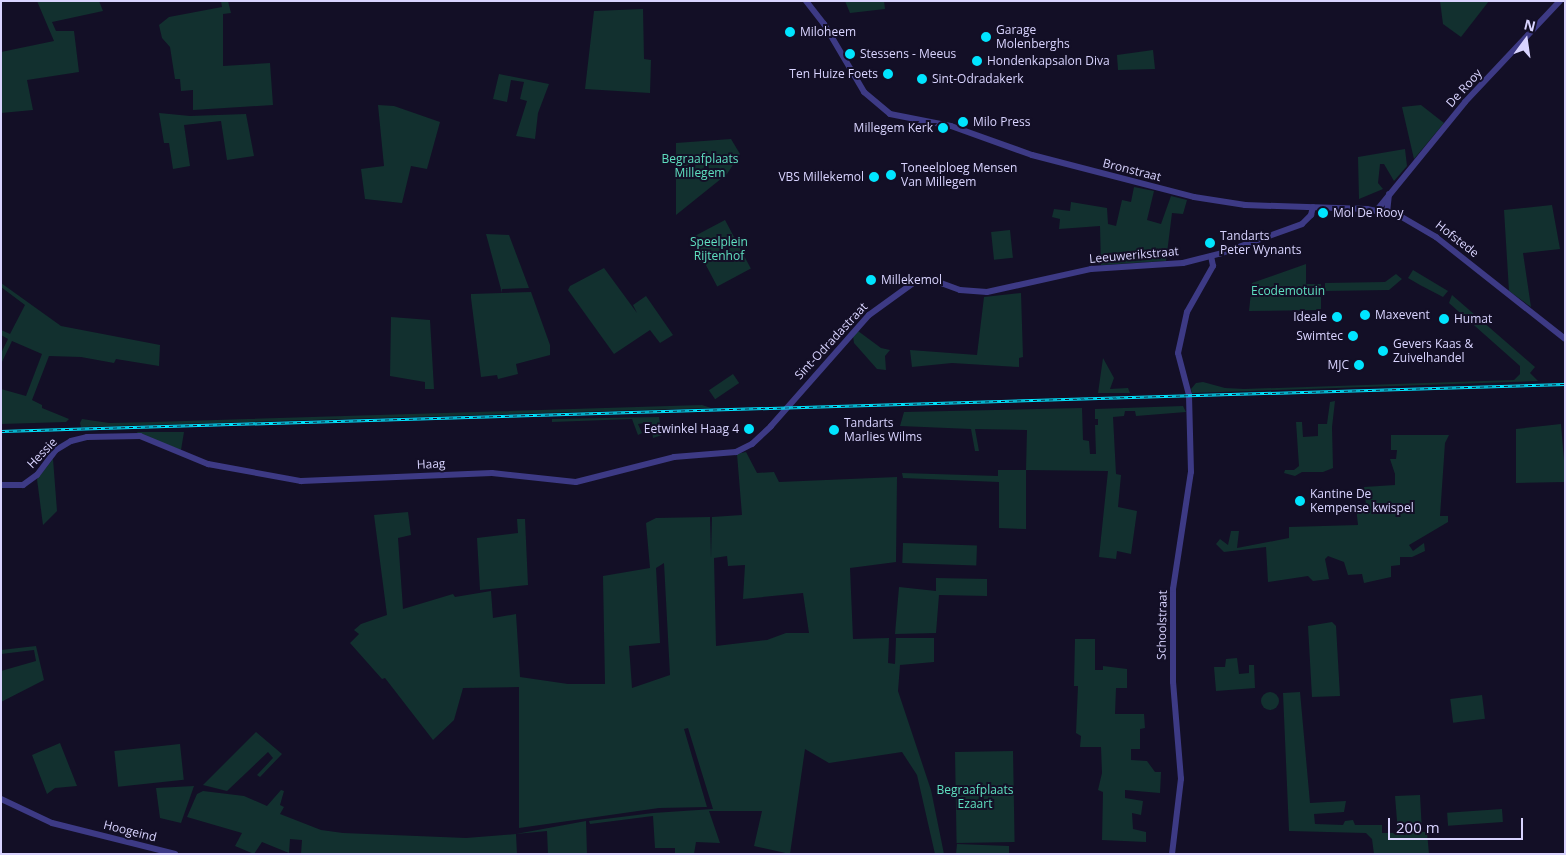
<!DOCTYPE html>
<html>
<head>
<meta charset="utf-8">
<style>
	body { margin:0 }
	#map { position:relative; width:1566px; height:855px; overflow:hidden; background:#130f26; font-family:"Open Sans",sans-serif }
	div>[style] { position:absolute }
	.green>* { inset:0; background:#12302f; transform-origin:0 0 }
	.round { border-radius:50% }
	.minor>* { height:6px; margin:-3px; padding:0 3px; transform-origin:3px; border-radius:3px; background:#3d3a85 }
	.rail>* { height:3px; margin-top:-1.5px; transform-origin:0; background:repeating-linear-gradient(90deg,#130f26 0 4px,#00e5ff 0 8px); box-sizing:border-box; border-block:1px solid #00e5ff }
	.dots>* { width:14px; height:14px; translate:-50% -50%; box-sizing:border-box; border:2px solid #130f26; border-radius:50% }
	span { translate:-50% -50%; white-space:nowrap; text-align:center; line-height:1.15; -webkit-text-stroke:4px #130f26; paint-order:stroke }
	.poi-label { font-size:12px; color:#d9d4ff }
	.left { translate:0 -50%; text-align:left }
	.right { translate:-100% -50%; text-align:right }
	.street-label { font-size:12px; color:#d9d4ff }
	.park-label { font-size:12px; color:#5fe0c0 }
	.frame { position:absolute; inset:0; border:2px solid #d9d4ff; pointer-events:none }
	.north { position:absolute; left:1501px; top:15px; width:50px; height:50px; -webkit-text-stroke:4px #130f26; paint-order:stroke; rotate:14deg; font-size:14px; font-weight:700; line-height:20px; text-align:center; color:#d9d4ff }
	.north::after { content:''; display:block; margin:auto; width:18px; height:22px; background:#d9d4ff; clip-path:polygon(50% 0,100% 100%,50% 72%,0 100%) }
	.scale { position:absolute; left:1388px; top:818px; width:135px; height:22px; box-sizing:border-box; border:2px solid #d9d4ff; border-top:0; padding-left:6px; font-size:15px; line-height:18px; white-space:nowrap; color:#d9d4ff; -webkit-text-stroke:4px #130f26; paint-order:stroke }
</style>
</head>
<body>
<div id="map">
	<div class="green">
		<div style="clip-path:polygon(37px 1px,99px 1px,103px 11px,52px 22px,56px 31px,74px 31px,79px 72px,27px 80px,33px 110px,1px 113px,1px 52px,54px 41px)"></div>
		<div style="clip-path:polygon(221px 1px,228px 1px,231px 13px,223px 14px,223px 66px,270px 63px,273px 105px,193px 110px,193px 90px,181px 91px,180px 79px,175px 79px,170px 47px,162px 38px,159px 25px,169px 17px,222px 7px)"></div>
		<div style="clip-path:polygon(845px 1px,884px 1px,885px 9px,850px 13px)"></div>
		<div style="clip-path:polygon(1440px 1px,1489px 1px,1461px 37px,1443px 24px)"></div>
		<div style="clip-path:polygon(643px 9px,644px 59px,651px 60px,650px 93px,585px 89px,594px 11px)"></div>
		<div style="clip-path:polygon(1153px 50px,1155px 69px,1118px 70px,1117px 55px)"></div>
		<div style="clip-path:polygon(499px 74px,549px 84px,538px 113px,535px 139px,516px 136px,527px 101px,520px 99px,524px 82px,511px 80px,507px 102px,493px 99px)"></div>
		<div style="clip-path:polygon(378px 105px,394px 106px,440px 122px,427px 169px,411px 166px,402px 203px,365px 199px,361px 169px,384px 166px)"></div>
		<div style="clip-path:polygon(1421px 105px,1444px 123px,1414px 159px,1402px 107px)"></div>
		<div style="clip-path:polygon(159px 113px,190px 116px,246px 114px,254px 156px,227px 160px,221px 121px,184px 125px,190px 166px,173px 169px,169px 143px,164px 143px)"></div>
		<div style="clip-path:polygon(731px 139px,740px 154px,727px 174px,676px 215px,676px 143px)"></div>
		<div style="clip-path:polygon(1405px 149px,1407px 166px,1394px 181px,1384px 164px,1380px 164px,1378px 183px,1383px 189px,1359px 199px,1358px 157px)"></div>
		<div style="clip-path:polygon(1134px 187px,1154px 191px,1147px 220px,1161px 224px,1171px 196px,1187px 200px,1183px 214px,1172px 213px,1166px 261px,1101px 265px,1100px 226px,1059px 229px,1060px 219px,1052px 217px,1054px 209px,1070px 211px,1071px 202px,1107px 208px,1108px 224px,1116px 226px,1122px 200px,1131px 202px)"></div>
		<div style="clip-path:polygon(1552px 205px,1560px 249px,1523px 253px,1531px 307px,1509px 291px,1504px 210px)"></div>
		<div style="left:725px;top:220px;width:55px;height:38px;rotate:62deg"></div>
		<div style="left:1010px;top:230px;width:28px;height:19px;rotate:84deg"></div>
		<div style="clip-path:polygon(486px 234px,509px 235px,529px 288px,502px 289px,502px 293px,531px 292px,550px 345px,550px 355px,516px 364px,518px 374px,498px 379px,497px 375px,481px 377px,471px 298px,471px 294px,502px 293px)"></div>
		<div style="clip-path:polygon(1306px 264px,1306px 284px,1321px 284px,1321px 310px,1249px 311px,1252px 283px)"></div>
		<div style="clip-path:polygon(604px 268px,637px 313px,633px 305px,646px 296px,673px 335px,660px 343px,650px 330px,614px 354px,568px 290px,570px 286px)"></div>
		<div style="clip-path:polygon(1413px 270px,1448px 291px,1443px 297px,1420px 285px,1408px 278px)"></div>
		<div style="clip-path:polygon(1396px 274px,1402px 279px,1389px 290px,1325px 291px,1325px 283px,1385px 282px)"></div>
		<div style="clip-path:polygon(1px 283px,61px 326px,160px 345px,159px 366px,116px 359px,114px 363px,81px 357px,49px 356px,32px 400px,42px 405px,42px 408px,69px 419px,66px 422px,1px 424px,1px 389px,26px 396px,42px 354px,12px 341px,1px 364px,1px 353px,8px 339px,1px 335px,1px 330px,10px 334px,25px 305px,1px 287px)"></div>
		<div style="clip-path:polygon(1021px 293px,1023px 357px,1019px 358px,1019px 367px,952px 363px,912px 367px,910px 350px,977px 355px,984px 297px)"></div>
		<div style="clip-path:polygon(1452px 295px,1535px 367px,1530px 373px,1538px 381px,1192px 393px,1191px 389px,1196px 383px,1203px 382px,1225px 388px,1244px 389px,1514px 380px,1520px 374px,1520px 366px,1449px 303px)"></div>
		<div style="clip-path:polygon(391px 317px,430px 320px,434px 389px,425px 389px,425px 382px,390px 376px)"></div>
		<div style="clip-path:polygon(858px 331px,881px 348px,890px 350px,885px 356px,886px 370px,877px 369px,854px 343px,853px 336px)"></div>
		<div style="clip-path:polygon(1103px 358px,1114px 378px,1110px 389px,1128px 388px,1130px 393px,1098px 393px)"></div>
		<div style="left:733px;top:374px;width:11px;height:29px;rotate:56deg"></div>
		<div style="clip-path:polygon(1335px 401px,1332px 427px,1333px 468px,1323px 472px,1302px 472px,1295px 476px,1284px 473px,1285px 470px,1294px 470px,1299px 466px,1296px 422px,1302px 422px,1303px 437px,1318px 436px,1318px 424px,1327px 424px,1330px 402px)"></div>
		<div style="clip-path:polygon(702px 405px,711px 408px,81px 427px,80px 423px,82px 419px,109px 423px,153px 422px)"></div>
		<div style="clip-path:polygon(1183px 406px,1186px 412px,1136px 416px,1135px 411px,1125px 411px,1124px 416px,1113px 417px,1116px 474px,1121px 475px,1118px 507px,1137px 511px,1131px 554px,1117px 551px,1116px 559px,1099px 557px,1108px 471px,1026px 470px,1026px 529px,999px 528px,999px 482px,903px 478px,902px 473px,998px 476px,998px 470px,1026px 470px,1027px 430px,975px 429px,979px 451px,975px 451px,971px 429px,900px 426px,904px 412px,1082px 408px,1083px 440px,1089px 441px,1090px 454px,1096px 454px,1095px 425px,1098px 425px,1098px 419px,1095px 419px,1095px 409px)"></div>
		<div style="clip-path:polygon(659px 417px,662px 435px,653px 438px,651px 422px,638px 424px,642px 433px,638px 435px,632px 419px,552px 422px,552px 419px)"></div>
		<div style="clip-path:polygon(1561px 424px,1564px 460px,1565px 428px,1565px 482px,1516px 483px,1516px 429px)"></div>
		<div style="clip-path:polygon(137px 432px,184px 432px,181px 450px,138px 434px)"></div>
		<div style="clip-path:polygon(1391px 435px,1449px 435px,1445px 443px,1440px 516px,1448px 516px,1448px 522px,1409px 545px,1413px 551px,1424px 543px,1425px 551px,1412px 557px,1400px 557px,1400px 565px,1391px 566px,1391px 577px,1364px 583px,1362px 574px,1348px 575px,1344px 562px,1328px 556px,1325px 559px,1329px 579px,1313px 581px,1308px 576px,1268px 582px,1266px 547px,1224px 552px,1216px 544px,1220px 539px,1228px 545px,1231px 531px,1239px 531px,1237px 548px,1289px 538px,1289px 527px,1358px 525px,1356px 507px,1366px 505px,1364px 487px,1395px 485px,1395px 474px,1390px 459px,1396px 459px,1397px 450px,1391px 450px)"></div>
		<div style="clip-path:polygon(evenodd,746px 452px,757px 473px,774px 472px,779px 482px,897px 477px,896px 562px,850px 568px,853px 639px,889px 638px,888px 663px,895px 664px,896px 638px,934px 638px,934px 662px,900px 665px,898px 691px,931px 790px,944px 854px,935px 854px,917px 775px,902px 752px,829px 763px,805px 749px,790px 854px,754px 846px,762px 811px,709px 811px,720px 843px,696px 842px,694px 854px,675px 854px,675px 848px,655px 848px,653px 816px,590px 824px,589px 821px,653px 813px,713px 809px,688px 728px,684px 729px,707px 807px,659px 808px,519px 828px,519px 687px,463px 688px,454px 720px,433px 740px,385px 678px,382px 679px,350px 643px,359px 634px,354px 630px,361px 624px,387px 615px,374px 515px,408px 512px,411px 535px,398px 538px,403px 609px,453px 594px,455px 597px,491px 591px,493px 618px,516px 614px,520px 677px,568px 684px,605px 684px,603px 576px,650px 568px,646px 523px,656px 518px,710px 517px,711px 558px,712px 517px,742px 515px,737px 454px,746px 452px,727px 556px,728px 566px,745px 565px,743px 599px,803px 593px,809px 633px,786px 633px,767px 640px,716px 646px,714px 558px,727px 556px,746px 452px,664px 563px,670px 675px,632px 688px,629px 646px,660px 643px,656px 568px,664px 563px)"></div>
		<div style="clip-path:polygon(53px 459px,57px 511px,43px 525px,37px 479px)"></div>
		<div style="clip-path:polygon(517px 519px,525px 519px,528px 585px,480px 590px,477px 538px,518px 533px)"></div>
		<div style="left:903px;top:543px;width:74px;height:20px;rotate:2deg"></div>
		<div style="clip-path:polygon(936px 578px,987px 579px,987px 596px,939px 595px,936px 633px,895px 634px,899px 587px,936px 591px)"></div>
		<div style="clip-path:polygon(1332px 622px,1336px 626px,1340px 696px,1312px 697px,1308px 626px)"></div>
		<div style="clip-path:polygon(1075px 639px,1095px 639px,1095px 670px,1103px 670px,1103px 666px,1127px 669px,1127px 688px,1116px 688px,1115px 714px,1144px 714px,1145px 728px,1140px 729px,1140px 749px,1131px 749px,1131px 760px,1147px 761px,1155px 772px,1161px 772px,1160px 793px,1125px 790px,1125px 798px,1143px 801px,1141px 815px,1132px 813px,1133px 829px,1146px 832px,1146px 842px,1102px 840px,1103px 792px,1098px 790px,1102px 773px,1101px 747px,1080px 747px,1081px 736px,1076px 733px,1078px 686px,1074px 686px)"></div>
		<div style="clip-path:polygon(36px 646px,44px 680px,1px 702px,1px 671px,36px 661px,34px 650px,1px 654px,1px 650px)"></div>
		<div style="clip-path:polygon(1237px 658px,1239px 674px,1249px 673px,1249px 665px,1254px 665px,1255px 688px,1216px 691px,1214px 667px,1225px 667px,1226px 659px)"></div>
		<div class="round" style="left:1261px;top:692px;width:18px;height:18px"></div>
		<div style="clip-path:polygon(1300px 692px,1310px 803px,1346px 801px,1344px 812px,1314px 814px,1315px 824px,1343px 825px,1345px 821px,1353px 820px,1355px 825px,1382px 825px,1382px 833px,1398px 833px,1395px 796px,1420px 795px,1422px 832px,1427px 832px,1429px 854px,1374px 854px,1372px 839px,1366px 833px,1289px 831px,1283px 693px)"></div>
		<div style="left:1482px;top:695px;width:24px;height:32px;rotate:83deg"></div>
		<div style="clip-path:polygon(256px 732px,282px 754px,260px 777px,257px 775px,273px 758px,268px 752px,227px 791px,203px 785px)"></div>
		<div style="clip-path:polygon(60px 743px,77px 786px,55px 788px,47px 794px,32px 755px)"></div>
		<div style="left:180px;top:744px;width:36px;height:66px;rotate:84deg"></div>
		<div style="left:1013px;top:751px;width:91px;height:58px;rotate:89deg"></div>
		<div style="clip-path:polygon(194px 786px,181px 823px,160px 818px,156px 788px)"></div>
		<div style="clip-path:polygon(281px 790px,284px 791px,280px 805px,284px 807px,280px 814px,321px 830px,343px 833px,466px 838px,516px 834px,586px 821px,587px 854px,548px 854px,547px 831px,516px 834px,517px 854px,301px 854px,302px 840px,290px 839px,289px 853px,262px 842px,254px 854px,235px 846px,242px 833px,187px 817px,197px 794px,203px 791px,244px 796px,267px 806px)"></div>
		<div style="left:1502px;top:809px;width:13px;height:55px;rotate:86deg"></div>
		<div style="clip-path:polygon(957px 844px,1009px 846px,1009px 854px,956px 854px)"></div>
	</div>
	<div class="minor">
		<div style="left:806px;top:1px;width:29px;rotate:52deg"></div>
		<div style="left:824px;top:24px;width:79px;rotate:59.5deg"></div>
		<div style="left:864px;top:92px;width:34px;rotate:40deg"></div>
		<div style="left:890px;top:114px;width:62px;rotate:11.1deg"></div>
		<div style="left:951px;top:126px;width:86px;rotate:19.7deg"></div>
		<div style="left:1032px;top:155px;width:167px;rotate:14.5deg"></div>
		<div style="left:1194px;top:197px;width:52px;rotate:8.9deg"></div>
		<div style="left:1245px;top:205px;width:122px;rotate:1.9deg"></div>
		<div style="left:1367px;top:209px;width:34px;rotate:12deg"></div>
		<div style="left:1400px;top:216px;width:42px;rotate:30.3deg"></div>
		<div style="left:1436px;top:237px;width:164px;rotate:38.3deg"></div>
		<div style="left:1377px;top:210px;width:139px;rotate:-50.8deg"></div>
		<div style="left:1465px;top:102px;width:139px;rotate:-46.8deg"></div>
		<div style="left:1387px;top:213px;width:19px;rotate:-84deg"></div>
		<div style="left:1px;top:485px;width:22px"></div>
		<div style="left:23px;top:485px;width:17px;rotate:-36deg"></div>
		<div style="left:37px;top:475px;width:31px;rotate:-53deg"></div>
		<div style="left:56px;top:450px;width:17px;rotate:-31deg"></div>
		<div style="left:71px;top:441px;width:16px;rotate:-14deg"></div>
		<div style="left:87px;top:437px;width:53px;rotate:-1.1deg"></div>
		<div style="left:140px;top:436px;width:74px;rotate:22.4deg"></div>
		<div style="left:208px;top:464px;width:95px;rotate:10.4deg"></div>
		<div style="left:301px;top:481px;width:191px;rotate:-2.4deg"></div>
		<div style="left:492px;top:473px;width:84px;rotate:6.1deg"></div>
		<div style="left:576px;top:482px;width:101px;rotate:-14.3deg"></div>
		<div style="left:674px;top:457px;width:62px;rotate:-4.6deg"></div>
		<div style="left:736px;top:452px;width:18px;rotate:-27deg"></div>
		<div style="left:752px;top:444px;width:26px;rotate:-43deg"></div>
		<div style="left:771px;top:426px;width:148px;rotate:-48.6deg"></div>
		<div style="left:869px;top:315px;width:58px;rotate:-35.9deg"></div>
		<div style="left:916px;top:281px;width:14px;rotate:-8deg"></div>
		<div style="left:930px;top:279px;width:32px;rotate:20deg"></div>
		<div style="left:960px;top:290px;width:27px;rotate:4deg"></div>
		<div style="left:987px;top:292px;width:107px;rotate:-12.5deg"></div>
		<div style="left:1091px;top:269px;width:92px;rotate:-3.7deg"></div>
		<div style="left:1183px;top:263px;width:40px;rotate:-14.4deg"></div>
		<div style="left:1222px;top:253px;width:85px;rotate:-19.9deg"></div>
		<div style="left:1302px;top:224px;width:13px;rotate:-45deg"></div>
		<div style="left:1311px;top:215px;width:8px;rotate:-76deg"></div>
		<div style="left:1px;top:799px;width:56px;rotate:25.2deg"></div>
		<div style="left:52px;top:823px;width:127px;rotate:14.1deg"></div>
		<div style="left:1172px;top:854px;width:76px;rotate:-83.2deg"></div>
		<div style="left:1181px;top:779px;width:97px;rotate:-94.7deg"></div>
		<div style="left:1173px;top:682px;width:93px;rotate:-90deg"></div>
		<div style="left:1173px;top:589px;width:118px;rotate:-81.3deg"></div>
		<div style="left:1191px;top:472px;width:77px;rotate:-91.5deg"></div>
		<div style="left:1189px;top:395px;width:43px;rotate:-104.7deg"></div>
		<div style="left:1178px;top:353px;width:42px;rotate:-77.6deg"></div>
		<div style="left:1187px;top:312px;width:53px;rotate:-60.5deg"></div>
		<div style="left:1213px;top:266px;width:10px;rotate:-101deg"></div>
	</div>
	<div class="rail">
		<div style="left:1px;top:431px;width:1565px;rotate:-1.72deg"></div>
	</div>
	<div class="dots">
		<div style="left:790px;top:32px;background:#00e5ff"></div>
		<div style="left:986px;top:37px;background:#00e5ff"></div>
		<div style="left:850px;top:54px;background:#00e5ff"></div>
		<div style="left:977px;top:61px;background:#00e5ff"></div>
		<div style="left:888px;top:74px;background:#00e5ff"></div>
		<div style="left:922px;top:79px;background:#00e5ff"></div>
		<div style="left:963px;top:122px;background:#00e5ff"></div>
		<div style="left:943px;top:128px;background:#00e5ff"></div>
		<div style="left:891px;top:175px;background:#00e5ff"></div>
		<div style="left:874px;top:177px;background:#00e5ff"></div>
		<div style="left:1323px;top:213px;background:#00e5ff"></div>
		<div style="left:1210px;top:243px;background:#00e5ff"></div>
		<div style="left:871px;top:280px;background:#00e5ff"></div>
		<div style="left:1365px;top:315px;background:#00e5ff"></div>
		<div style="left:1337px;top:317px;background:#00e5ff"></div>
		<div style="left:1444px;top:319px;background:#00e5ff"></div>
		<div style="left:1353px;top:336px;background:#00e5ff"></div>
		<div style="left:1383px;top:351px;background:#00e5ff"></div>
		<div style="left:1359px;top:365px;background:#00e5ff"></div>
		<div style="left:749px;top:429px;background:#00e5ff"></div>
		<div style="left:834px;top:430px;background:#00e5ff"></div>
		<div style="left:1300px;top:501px;background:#00e5ff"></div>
	</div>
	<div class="poi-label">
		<span class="left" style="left:996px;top:37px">Garage<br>Molenberghs</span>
		<span class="left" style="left:800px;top:32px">Miloheem</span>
		<span class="left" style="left:860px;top:54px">Stessens - Meeus</span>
		<span class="left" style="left:987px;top:61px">Hondenkapsalon Diva</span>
		<span class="right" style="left:878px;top:74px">Ten Huize Foets</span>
		<span class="left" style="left:932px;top:79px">Sint-Odradakerk</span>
		<span class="left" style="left:973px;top:122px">Milo Press</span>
		<span class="right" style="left:933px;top:128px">Millegem Kerk</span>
		<span class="left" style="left:901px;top:175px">Toneelploeg Mensen<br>Van Millegem</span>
		<span class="right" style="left:864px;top:177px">VBS Millekemol</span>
		<span class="left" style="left:1333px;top:213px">Mol De Rooy</span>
		<span class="left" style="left:1220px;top:243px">Tandarts<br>Peter Wynants</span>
		<span class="left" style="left:881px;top:280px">Millekemol</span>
		<span class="left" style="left:1375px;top:315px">Maxevent</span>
		<span class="right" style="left:1327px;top:317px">Ideale</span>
		<span class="left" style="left:1454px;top:319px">Humat</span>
		<span class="right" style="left:1343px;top:336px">Swimtec</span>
		<span class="left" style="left:1393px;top:351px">Gevers Kaas &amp;<br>Zuivelhandel</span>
		<span class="right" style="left:1349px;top:365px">MJC</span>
		<span class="left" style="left:844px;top:430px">Tandarts<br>Marlies Wilms</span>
		<span class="right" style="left:739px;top:429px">Eetwinkel Haag 4</span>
		<span class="left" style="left:1310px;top:501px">Kantine De<br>Kempense kwispel</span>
	</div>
	<div class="street-label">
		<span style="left:1464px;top:88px;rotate:-48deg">De Rooy</span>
		<span style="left:1132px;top:170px;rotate:14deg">Bronstraat</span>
		<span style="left:1457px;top:239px;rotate:38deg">Hofstede</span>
		<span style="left:1134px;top:255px;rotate:-5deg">Leeuwerikstraat</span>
		<span style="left:831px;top:341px;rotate:-47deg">Sint-Odradastraat</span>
		<span style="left:42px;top:453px;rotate:-46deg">Hessie</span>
		<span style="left:431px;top:464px;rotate:-3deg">Haag</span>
		<span style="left:1162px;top:625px;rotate:-89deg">Schoolstraat</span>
		<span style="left:130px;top:831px;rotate:14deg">Hoogeind</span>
	</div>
	<div class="park-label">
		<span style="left:700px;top:166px">Begraafplaats<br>Millegem</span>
		<span style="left:719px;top:249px">Speelplein<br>Rijtenhof</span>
		<span style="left:1288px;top:291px">Ecodemotuin</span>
		<span style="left:975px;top:797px">Begraafplaats<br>Ezaart</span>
	</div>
	<div class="frame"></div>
	<div class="north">N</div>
	<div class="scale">200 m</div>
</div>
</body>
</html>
